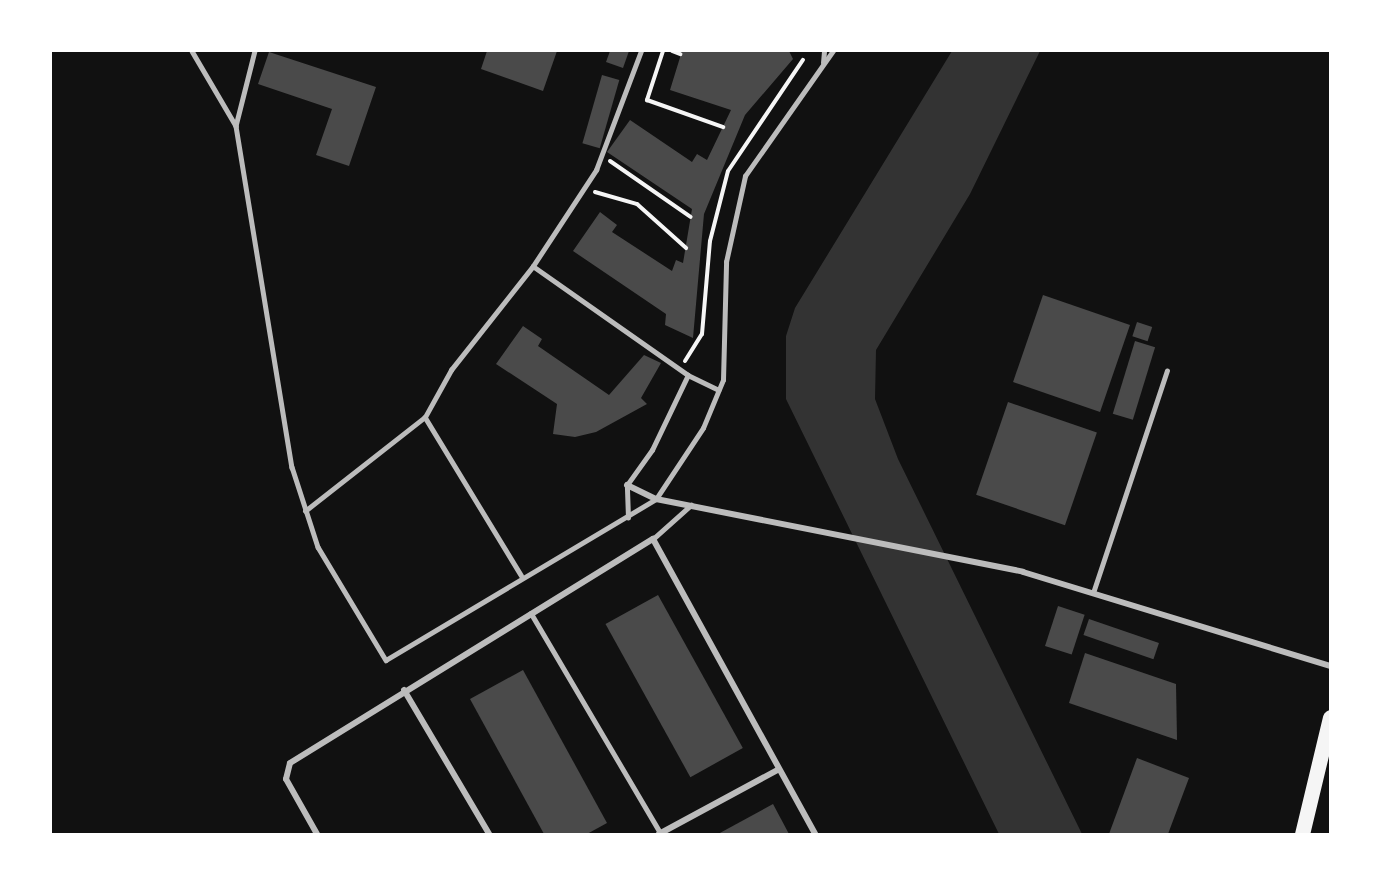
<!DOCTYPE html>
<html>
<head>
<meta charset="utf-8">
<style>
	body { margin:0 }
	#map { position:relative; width:1381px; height:885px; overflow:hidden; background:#111; font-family:"Alegreya Sans",sans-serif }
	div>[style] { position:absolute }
	.water>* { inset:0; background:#333 }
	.building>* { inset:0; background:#4a4a4a; transform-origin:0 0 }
	.path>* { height:4px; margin:-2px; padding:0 2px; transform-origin:2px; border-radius:2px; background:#f5f5f5 }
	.service>* { height:4.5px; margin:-2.25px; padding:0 2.25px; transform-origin:2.25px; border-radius:2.25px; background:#bcbcbc }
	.minor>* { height:6px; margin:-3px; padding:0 3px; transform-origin:3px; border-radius:3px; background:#bcbcbc }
	.primary>* { height:15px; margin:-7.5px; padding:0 7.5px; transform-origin:7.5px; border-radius:7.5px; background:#f5f5f5 }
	span { translate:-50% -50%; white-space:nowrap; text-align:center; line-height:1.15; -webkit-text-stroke:4.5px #fff; paint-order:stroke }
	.frame { position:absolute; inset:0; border:52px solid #fff; pointer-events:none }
</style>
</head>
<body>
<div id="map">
	<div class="water">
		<div style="clip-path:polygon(952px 51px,1040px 51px,970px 194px,876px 350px,875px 399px,898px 459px,1082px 834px,999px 834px,786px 399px,786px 336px,795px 308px)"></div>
	</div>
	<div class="building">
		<div style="clip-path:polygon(487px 51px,557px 51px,543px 91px,481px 69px)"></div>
		<div style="clip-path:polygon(610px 51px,629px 51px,623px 68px,606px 62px)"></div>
		<div style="clip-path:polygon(682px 51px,789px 51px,793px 59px,745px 115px,704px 214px,693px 338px,665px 325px,666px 314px,573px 251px,600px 212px,617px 225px,612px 232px,672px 271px,676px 260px,683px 263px,692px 209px,607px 152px,630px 120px,692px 162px,697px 154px,707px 160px,731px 110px,670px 90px)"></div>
		<div style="clip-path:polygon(269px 52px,376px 87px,349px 166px,316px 155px,332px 109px,258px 84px)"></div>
		<div style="left:602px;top:75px;width:18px;height:71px;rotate:16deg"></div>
		<div style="left:1043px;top:295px;width:92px;height:92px;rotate:19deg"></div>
		<div style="left:1137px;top:322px;width:16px;height:15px;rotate:18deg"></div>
		<div style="clip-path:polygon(523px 326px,542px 339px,538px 346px,609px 395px,644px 355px,661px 363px,641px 398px,647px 404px,596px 432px,575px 437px,553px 434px,557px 404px,496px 364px)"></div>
		<div style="left:1135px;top:341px;width:21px;height:76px;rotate:17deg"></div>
		<div style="left:1008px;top:402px;width:94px;height:98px;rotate:19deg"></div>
		<div style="left:658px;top:595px;width:175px;height:60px;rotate:61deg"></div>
		<div style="left:1058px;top:606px;width:28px;height:42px;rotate:18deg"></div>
		<div style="left:1089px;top:619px;width:74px;height:17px;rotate:19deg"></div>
		<div style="clip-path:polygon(1085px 653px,1176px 684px,1177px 740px,1069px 703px)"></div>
		<div style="clip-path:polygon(523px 670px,607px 823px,587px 834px,544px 834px,470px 699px)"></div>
		<div style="clip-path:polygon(1137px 758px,1189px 778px,1168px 834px,1109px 834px)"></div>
		<div style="clip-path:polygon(773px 804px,789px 834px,718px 834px)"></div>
	</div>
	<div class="path">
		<div style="left:663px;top:51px;width:52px;rotate:108.1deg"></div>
		<div style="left:647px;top:100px;width:81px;rotate:19.6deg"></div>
		<div style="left:672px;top:51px;width:9px;rotate:21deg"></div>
		<div style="left:610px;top:161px;width:98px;rotate:34.7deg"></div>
		<div style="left:595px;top:192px;width:44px;rotate:15.9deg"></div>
		<div style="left:637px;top:204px;width:66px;rotate:41.9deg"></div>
		<div style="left:685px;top:361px;width:32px;rotate:-58deg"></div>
		<div style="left:702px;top:334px;width:93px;rotate:-85.1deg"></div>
		<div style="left:710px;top:241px;width:72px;rotate:-75.6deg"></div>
		<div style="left:728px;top:171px;width:134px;rotate:-56deg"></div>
	</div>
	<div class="service">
		<div style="left:192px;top:51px;width:87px;rotate:59.6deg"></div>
		<div style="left:255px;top:51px;width:77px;rotate:104.2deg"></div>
		<div style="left:236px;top:126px;width:346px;rotate:80.7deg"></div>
		<div style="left:292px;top:467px;width:84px;rotate:72deg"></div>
		<div style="left:318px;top:547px;width:132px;rotate:59deg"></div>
		<div style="left:386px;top:660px;width:314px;rotate:-30.8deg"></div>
		<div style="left:656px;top:499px;width:85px;rotate:-56.5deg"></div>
		<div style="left:703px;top:428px;width:52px;rotate:-67.4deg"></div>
		<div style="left:723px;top:380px;width:118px;rotate:-88.5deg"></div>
		<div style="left:726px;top:262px;width:88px;rotate:-77.5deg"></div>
		<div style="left:745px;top:176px;width:153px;rotate:-54.9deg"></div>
		<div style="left:823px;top:63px;width:12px;rotate:-85deg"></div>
		<div style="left:533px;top:266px;width:189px;rotate:35.1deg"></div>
		<div style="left:688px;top:375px;width:34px;rotate:26deg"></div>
		<div style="left:425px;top:417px;width:185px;rotate:58.7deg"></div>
		<div style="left:305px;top:511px;width:152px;rotate:-38.1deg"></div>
		<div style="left:425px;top:417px;width:54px;rotate:-61deg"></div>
		<div style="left:451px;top:370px;width:132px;rotate:-51.7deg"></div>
		<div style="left:533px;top:266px;width:115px;rotate:-56.7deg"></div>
		<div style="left:596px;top:170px;width:127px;rotate:-69.3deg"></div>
		<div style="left:628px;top:518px;width:33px;rotate:-92deg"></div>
		<div style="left:627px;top:485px;width:43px;rotate:-54.5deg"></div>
		<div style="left:652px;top:450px;width:83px;rotate:-64.4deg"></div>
		<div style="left:653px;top:539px;width:51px;rotate:-41.8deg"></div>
		<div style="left:1093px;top:593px;width:234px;rotate:-71.6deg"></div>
		<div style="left:531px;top:613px;width:256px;rotate:59.5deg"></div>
	</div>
	<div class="minor">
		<div style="left:627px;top:485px;width:32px;rotate:26deg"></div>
		<div style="left:656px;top:499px;width:374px;rotate:11.2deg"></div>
		<div style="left:1023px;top:572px;width:321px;rotate:17deg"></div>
		<div style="left:404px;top:690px;width:167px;rotate:59.4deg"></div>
		<div style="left:317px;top:834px;width:63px;rotate:-119.4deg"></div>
		<div style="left:286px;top:779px;width:16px;rotate:-76deg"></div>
		<div style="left:290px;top:763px;width:427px;rotate:-31.7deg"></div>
		<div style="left:653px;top:539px;width:337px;rotate:61.2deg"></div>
		<div style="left:659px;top:834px;width:136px;rotate:-28.4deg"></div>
	</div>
	<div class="primary">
		<div style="left:1302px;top:834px;width:120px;rotate:-76.5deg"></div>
	</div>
	<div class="frame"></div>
</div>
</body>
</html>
